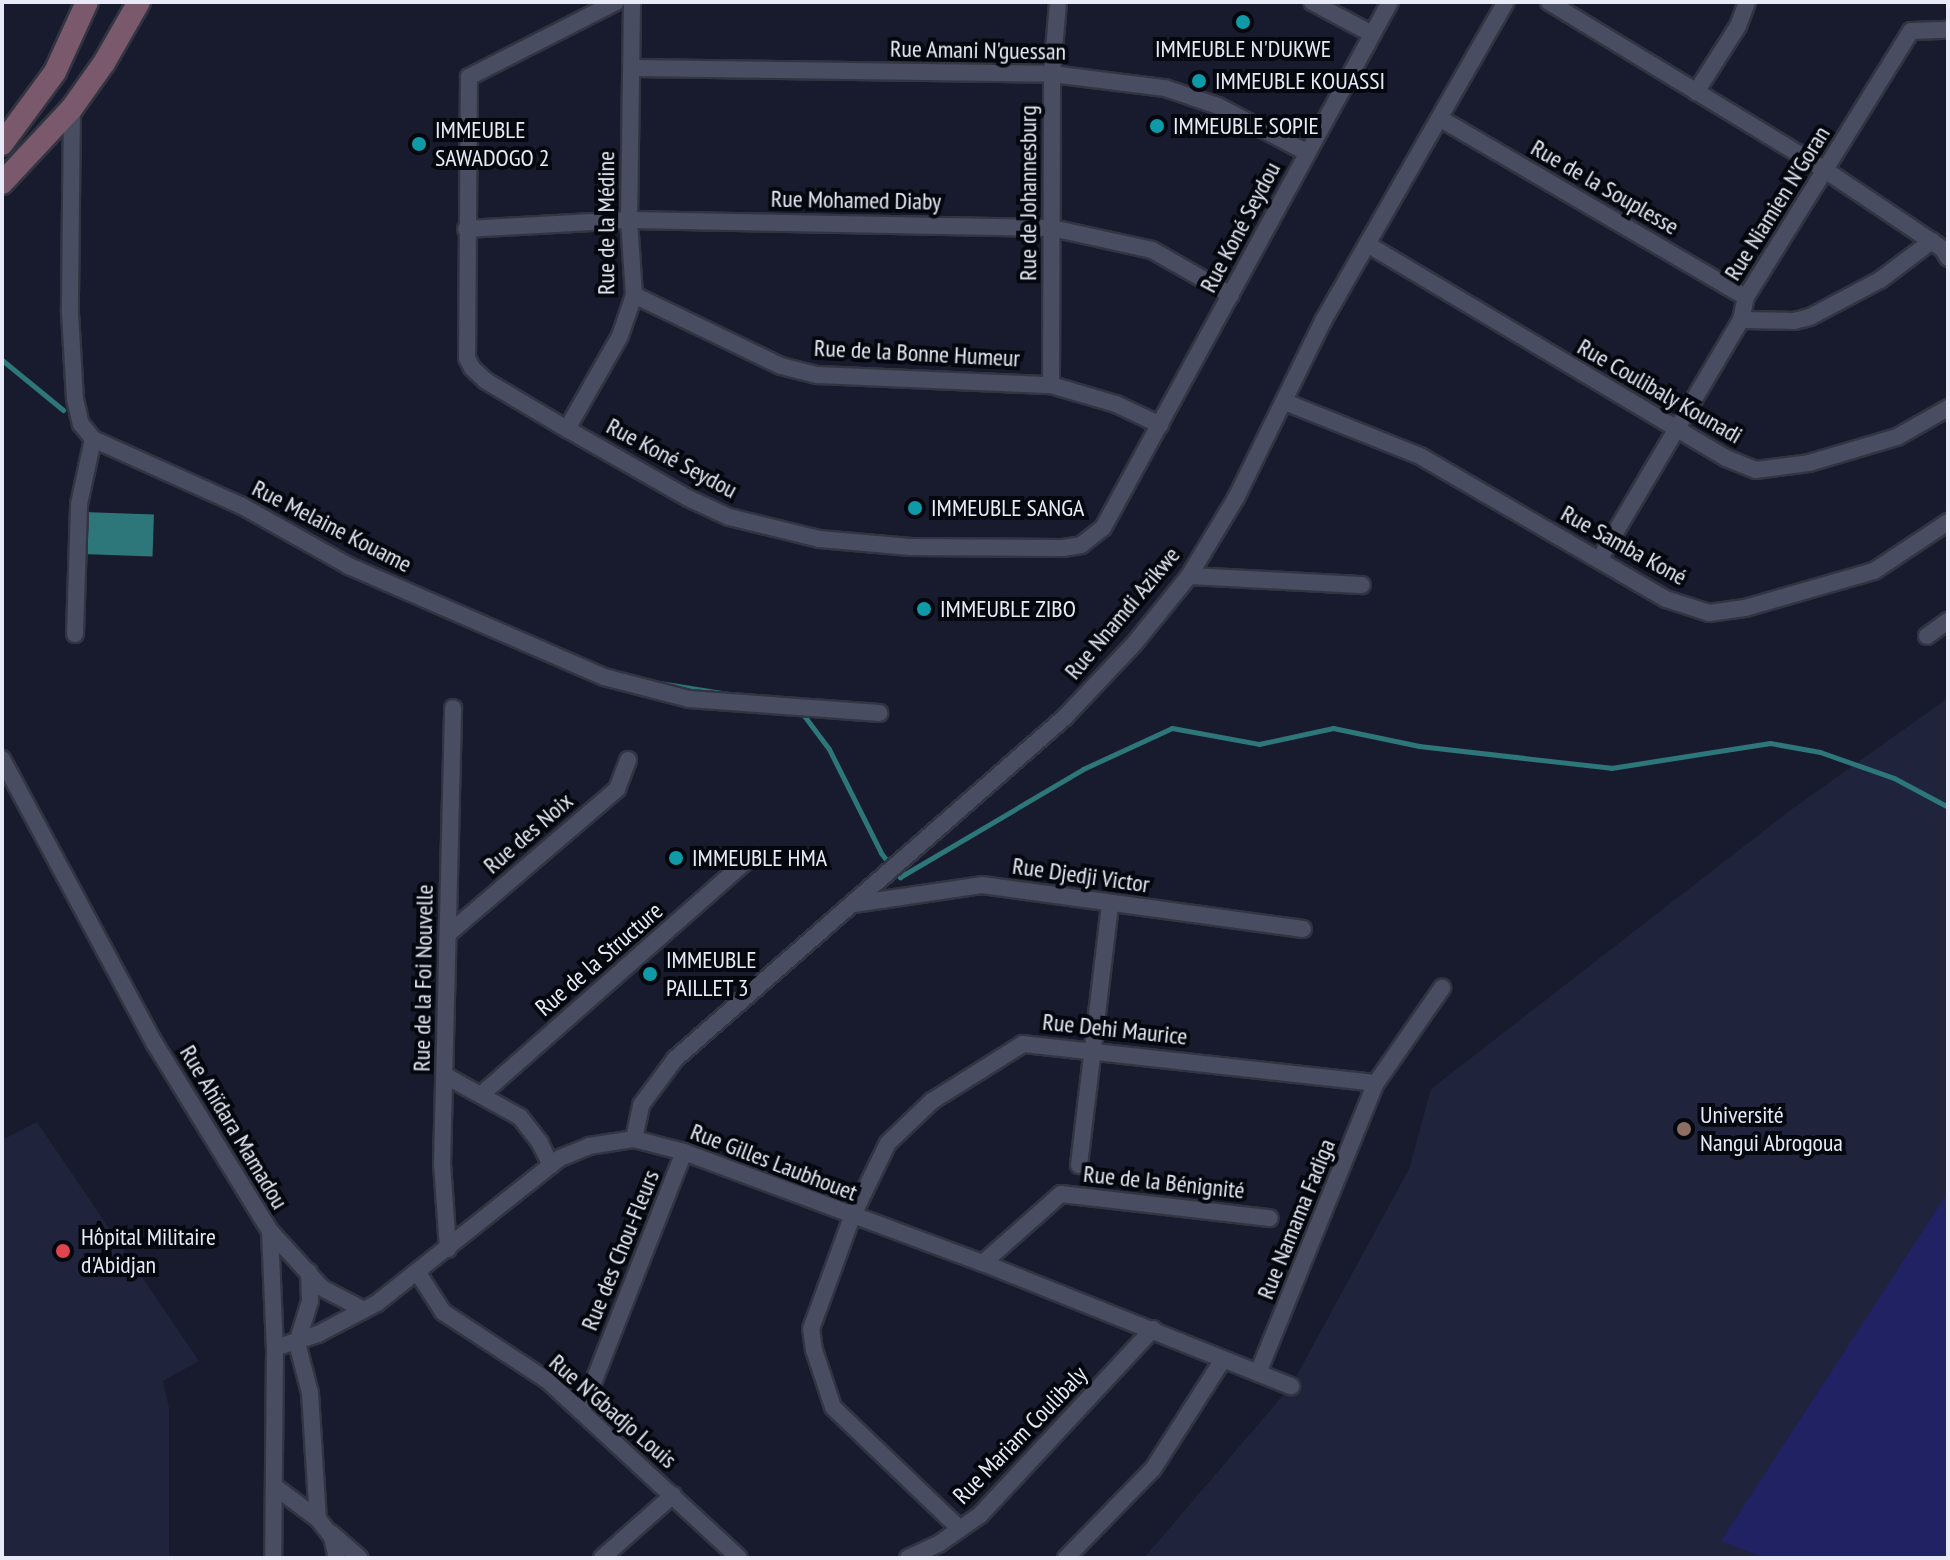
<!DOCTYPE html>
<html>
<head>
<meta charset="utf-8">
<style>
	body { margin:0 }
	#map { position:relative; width:1950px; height:1560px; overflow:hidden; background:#181b2d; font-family:"PT Sans Narrow",sans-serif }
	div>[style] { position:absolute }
	.built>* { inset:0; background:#1f233b }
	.green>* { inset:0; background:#202263 }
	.water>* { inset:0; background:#2d767a; transform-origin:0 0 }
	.stream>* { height:5px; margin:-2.5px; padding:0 2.5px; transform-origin:2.5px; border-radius:2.5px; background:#2d767a }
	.roads { filter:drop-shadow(2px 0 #323441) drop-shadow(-2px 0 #323441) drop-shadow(0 2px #323441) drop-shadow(0 -2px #323441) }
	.minor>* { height:16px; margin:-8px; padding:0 8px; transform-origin:8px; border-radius:8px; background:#494d62 }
	.secondary>* { height:22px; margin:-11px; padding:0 11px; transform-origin:11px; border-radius:11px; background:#7b596c }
	.dots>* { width:22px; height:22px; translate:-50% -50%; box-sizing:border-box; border:4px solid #05070e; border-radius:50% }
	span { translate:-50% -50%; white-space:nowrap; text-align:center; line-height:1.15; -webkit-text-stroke:8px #05070e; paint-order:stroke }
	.poi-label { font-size:24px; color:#e8ebf7 }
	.left { translate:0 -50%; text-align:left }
	.street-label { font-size:24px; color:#e8ebf7 }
	.frame { position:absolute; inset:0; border:4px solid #e8ebf7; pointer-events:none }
</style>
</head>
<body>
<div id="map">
	<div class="built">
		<div style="clip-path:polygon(1948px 698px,1948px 1558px,1144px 1558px,1291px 1386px,1409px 1169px,1431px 1089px,1788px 812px)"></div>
		<div style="clip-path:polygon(37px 1122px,199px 1361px,163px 1381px,169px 1408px,169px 1558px,2px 1558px,2px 1140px)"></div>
	</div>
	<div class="green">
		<div style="clip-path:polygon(1948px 1192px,1948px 1558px,1765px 1558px,1721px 1541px)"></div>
	</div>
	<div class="water">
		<div style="left:83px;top:512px;width:71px;height:42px;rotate:2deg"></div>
	</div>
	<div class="stream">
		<div style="left:2px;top:360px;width:79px;rotate:39.3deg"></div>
		<div style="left:653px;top:682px;width:82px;rotate:9.1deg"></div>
		<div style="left:802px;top:713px;width:45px;rotate:53.1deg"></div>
		<div style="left:829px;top:749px;width:116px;rotate:63.4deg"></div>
		<div style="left:881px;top:853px;width:31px;rotate:52deg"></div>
		<div style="left:900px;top:877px;width:212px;rotate:-30.5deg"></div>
		<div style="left:1083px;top:769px;width:98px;rotate:-24.7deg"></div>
		<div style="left:1172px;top:728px;width:88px;rotate:10.4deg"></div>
		<div style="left:1259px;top:744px;width:76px;rotate:-12.2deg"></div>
		<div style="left:1333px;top:728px;width:88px;rotate:11.8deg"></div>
		<div style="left:1419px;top:746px;width:193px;rotate:6.5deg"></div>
		<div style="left:1611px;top:768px;width:161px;rotate:-8.9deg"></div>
		<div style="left:1770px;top:743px;width:51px;rotate:10.2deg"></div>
		<div style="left:1820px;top:752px;width:78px;rotate:19.4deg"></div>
		<div style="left:1894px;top:778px;width:61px;rotate:28.2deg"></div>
	</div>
	<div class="roads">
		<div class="minor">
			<div style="left:616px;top:2px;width:165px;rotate:153deg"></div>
			<div style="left:469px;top:77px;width:281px;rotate:90.4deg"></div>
			<div style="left:467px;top:358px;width:11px;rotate:63deg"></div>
			<div style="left:472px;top:368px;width:19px;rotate:43deg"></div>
			<div style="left:486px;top:381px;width:94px;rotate:30.7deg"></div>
			<div style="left:567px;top:429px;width:139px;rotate:29.7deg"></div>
			<div style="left:688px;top:498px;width:45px;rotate:24.9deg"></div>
			<div style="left:729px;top:517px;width:93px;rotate:13.7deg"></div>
			<div style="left:819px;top:539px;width:92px;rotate:5deg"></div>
			<div style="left:911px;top:547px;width:152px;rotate:0.4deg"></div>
			<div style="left:1063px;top:548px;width:18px;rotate:-9deg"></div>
			<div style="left:1081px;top:545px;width:28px;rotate:-38deg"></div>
			<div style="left:1103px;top:528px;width:599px;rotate:-61.38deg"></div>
			<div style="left:1312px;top:2px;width:68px;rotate:28.1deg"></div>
			<div style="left:1549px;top:2px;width:323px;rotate:31.3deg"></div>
			<div style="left:1825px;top:170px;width:142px;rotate:33.8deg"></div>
			<div style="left:1943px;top:249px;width:10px;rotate:61deg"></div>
			<div style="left:633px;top:68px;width:419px;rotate:0.8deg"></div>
			<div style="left:1052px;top:74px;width:114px;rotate:7.1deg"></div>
			<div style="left:1165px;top:88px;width:56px;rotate:18.8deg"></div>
			<div style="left:1218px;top:106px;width:99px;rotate:27.6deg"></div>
			<div style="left:1696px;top:92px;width:78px;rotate:-57.5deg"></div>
			<div style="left:1738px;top:26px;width:26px;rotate:-69deg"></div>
			<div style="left:72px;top:108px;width:205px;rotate:90.6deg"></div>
			<div style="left:70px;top:313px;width:86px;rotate:86.7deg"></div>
			<div style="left:75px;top:399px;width:26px;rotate:77deg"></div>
			<div style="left:81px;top:424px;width:19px;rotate:51deg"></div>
			<div style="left:93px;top:439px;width:163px;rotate:24.2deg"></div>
			<div style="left:242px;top:506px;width:123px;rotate:29.3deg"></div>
			<div style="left:349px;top:566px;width:278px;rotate:23.5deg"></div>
			<div style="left:604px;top:677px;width:88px;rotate:14.5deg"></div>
			<div style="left:689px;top:699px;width:191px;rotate:4.2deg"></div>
			<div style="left:1441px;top:119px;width:353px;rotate:30.3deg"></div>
			<div style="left:466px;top:229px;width:163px;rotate:-3.2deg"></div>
			<div style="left:629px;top:220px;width:423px;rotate:1.1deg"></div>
			<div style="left:1052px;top:228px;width:102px;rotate:12.4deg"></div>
			<div style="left:1152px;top:250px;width:91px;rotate:29.7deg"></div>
			<div style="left:1367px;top:244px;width:418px;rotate:30.8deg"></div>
			<div style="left:1726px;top:458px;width:32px;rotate:22deg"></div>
			<div style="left:1756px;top:470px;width:53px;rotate:-7.5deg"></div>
			<div style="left:1809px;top:463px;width:92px;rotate:-16.5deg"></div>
			<div style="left:1897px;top:437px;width:59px;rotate:-29.6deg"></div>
			<div style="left:634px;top:295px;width:163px;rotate:25.8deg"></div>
			<div style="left:781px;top:366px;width:38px;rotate:14deg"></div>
			<div style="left:818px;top:375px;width:233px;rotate:2.5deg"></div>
			<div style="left:1051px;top:385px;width:68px;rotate:16.3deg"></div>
			<div style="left:1116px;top:404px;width:49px;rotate:25.5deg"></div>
			<div style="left:1741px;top:320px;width:53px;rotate:1.1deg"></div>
			<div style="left:1794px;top:321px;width:16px;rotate:-14deg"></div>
			<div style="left:1810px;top:317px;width:79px;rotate:-27.9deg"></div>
			<div style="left:1880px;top:280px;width:65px;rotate:-36.9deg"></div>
			<div style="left:1051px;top:385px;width:311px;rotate:-89.8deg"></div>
			<div style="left:1052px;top:74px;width:72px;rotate:-85.2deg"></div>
			<div style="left:1285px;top:402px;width:145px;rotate:21.8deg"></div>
			<div style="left:1420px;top:456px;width:285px;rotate:30.2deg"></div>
			<div style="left:1666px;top:599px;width:45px;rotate:18deg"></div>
			<div style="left:1709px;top:613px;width:36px;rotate:-8deg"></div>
			<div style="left:1745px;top:608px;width:134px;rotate:-16deg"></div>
			<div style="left:1874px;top:571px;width:89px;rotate:-33.5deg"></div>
			<div style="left:567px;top:429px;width:107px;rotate:-60.3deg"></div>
			<div style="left:620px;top:336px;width:43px;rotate:-71.1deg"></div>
			<div style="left:634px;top:295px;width:75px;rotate:-93.8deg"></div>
			<div style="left:629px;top:220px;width:218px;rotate:-89.2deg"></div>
			<div style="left:1599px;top:560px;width:279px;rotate:-59.4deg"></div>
			<div style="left:1741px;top:320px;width:24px;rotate:-78deg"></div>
			<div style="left:1746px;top:297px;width:313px;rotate:-58.2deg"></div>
			<div style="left:1911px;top:31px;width:37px;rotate:-2deg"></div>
			<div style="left:1189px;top:576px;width:173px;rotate:3deg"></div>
			<div style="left:75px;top:634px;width:130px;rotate:-88.2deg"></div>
			<div style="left:79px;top:504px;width:66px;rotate:-77.8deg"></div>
			<div style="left:1927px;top:636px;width:26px;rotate:-36deg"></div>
			<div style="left:2px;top:759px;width:323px;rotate:61.8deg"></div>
			<div style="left:155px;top:1044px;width:220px;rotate:58.4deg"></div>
			<div style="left:270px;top:1231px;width:117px;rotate:87.6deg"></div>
			<div style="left:275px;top:1348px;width:210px;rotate:90.5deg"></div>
			<div style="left:854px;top:904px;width:129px;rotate:-8.4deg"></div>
			<div style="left:982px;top:885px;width:324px;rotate:7.8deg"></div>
			<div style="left:448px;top:934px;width:223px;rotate:-40.6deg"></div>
			<div style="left:617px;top:789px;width:31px;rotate:-69deg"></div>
			<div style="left:446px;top:1076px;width:85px;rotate:29deg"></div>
			<div style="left:520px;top:1117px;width:33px;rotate:52deg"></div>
			<div style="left:540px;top:1143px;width:25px;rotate:64deg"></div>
			<div style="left:482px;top:1094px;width:354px;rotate:-41.4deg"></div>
			<div style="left:634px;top:1139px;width:35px;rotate:-78deg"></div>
			<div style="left:641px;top:1105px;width:57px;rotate:-53.5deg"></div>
			<div style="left:675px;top:1059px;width:519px;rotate:-41.25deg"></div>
			<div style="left:1065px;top:717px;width:100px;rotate:-46.6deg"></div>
			<div style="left:1134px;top:644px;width:87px;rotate:-51deg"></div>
			<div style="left:1189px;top:576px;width:91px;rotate:-58.9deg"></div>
			<div style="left:1236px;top:498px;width:197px;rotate:-63.8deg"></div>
			<div style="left:1323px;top:321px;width:368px;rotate:-60.2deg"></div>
			<div style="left:1079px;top:1165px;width:263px;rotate:-83.2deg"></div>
			<div style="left:270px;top:1231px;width:77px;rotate:47.6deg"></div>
			<div style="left:322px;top:1288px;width:47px;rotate:27.6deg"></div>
			<div style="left:448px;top:1249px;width:85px;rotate:-94deg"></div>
			<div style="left:442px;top:1164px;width:456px;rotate:-88.6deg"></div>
			<div style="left:983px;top:1263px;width:104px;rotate:-41.5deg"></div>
			<div style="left:1061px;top:1194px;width:210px;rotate:6.6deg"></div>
			<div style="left:309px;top:1272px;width:29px;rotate:88deg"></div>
			<div style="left:310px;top:1301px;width:44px;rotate:107.2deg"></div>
			<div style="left:297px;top:1343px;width:52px;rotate:75.4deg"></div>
			<div style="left:310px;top:1393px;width:126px;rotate:86.4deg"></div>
			<div style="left:418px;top:1273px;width:46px;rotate:57.3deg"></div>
			<div style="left:443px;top:1312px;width:126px;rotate:33.3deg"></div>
			<div style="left:548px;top:1381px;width:260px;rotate:42.8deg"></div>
			<div style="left:275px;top:1348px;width:45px;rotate:-18deg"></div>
			<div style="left:318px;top:1334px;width:67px;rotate:-27.7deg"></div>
			<div style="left:377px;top:1303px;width:233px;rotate:-38.4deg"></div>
			<div style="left:560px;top:1158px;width:31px;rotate:-22deg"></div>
			<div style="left:589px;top:1146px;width:46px;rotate:-8.8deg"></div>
			<div style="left:634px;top:1139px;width:52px;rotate:14.6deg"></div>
			<div style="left:684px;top:1152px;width:319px;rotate:20.4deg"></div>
			<div style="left:983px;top:1263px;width:332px;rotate:21.8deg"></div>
			<div style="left:1258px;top:1373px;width:313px;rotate:-67.9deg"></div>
			<div style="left:582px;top:1411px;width:278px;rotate:-68.5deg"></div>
			<div style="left:274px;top:1486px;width:55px;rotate:36.9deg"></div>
			<div style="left:318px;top:1519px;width:23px;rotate:52deg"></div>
			<div style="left:332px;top:1537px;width:22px;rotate:77deg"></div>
			<div style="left:960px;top:1529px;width:176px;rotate:-136.2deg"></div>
			<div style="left:833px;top:1407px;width:60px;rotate:-108.4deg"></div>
			<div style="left:814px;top:1350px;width:21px;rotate:-98deg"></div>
			<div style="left:811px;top:1329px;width:119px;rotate:-69.9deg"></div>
			<div style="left:852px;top:1217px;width:82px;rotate:-64.1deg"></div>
			<div style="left:888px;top:1143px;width:61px;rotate:-43.7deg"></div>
			<div style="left:932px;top:1101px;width:107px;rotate:-32.1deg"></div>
			<div style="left:1023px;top:1044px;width:355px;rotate:6.3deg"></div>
			<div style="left:1376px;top:1083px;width:116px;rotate:-55.2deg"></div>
			<div style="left:331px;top:1533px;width:38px;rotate:41deg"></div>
			<div style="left:602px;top:1558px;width:95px;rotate:-41.6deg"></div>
			<div style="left:908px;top:1558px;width:35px;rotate:-25deg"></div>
			<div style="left:940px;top:1543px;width:49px;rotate:-35deg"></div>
			<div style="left:980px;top:1515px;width:254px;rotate:-47.1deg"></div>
			<div style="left:1066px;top:1558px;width:124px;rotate:-45.7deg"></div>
			<div style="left:1153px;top:1469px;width:128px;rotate:-57.4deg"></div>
		</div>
		<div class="secondary">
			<div style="left:2px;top:144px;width:89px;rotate:-53.6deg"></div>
			<div style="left:55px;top:72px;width:77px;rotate:-65.4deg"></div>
			<div style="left:2px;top:183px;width:103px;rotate:-47deg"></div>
			<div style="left:72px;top:108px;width:55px;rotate:-54.6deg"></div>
			<div style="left:104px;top:63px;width:70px;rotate:-60.2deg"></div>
		</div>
	</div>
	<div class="dots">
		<div style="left:1243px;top:22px;background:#0f9aa8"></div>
		<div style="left:1199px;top:81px;background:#0f9aa8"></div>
		<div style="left:1157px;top:126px;background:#0f9aa8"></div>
		<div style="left:419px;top:144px;background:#0f9aa8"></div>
		<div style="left:915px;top:508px;background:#0f9aa8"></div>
		<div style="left:924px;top:609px;background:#0f9aa8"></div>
		<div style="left:676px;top:858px;background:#0f9aa8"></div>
		<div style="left:650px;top:974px;background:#0f9aa8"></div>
		<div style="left:1684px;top:1129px;background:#8d6e63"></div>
		<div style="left:63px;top:1251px;background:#e0444e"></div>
	</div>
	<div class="poi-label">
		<span style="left:1243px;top:49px">IMMEUBLE N'DUKWE</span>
		<span class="left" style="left:1215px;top:81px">IMMEUBLE KOUASSI</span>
		<span class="left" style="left:1173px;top:126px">IMMEUBLE SOPIE</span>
		<span class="left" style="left:435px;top:144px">IMMEUBLE<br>SAWADOGO 2</span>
		<span class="left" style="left:931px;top:508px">IMMEUBLE SANGA</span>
		<span class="left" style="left:940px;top:609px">IMMEUBLE ZIBO</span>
		<span class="left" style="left:692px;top:858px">IMMEUBLE HMA</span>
		<span class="left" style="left:666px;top:974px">IMMEUBLE<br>PAILLET 3</span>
		<span class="left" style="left:1700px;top:1129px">Université<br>Nangui Abrogoua</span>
		<span class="left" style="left:81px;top:1251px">Hôpital Militaire<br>d'Abidjan</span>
	</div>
	<div class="street-label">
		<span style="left:978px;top:50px;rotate:1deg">Rue Amani N'guessan</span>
		<span style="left:1605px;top:187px;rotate:30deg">Rue de la Souplesse</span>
		<span style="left:1028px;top:193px;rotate:-90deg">Rue de Johannesburg</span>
		<span style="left:856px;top:200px;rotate:1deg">Rue Mohamed Diaby</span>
		<span style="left:1777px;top:203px;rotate:-58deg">Rue Niamien N'Goran</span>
		<span style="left:606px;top:223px;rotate:-90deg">Rue de la Médine</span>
		<span style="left:1240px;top:227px;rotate:-62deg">Rue Koné Seydou</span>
		<span style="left:917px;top:353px;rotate:3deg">Rue de la Bonne Humeur</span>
		<span style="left:1660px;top:391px;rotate:30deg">Rue Coulibaly Kounadi</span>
		<span style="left:672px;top:458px;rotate:28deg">Rue Koné Seydou</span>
		<span style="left:332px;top:526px;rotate:27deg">Rue Melaine Kouame</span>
		<span style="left:1624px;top:545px;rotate:29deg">Rue Samba Koné</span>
		<span style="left:1122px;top:613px;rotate:-50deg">Rue Nnamdi Azikwe</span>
		<span style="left:528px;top:833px;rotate:-41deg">Rue des Noix</span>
		<span style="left:1081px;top:875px;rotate:8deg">Rue Djedji Victor</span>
		<span style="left:599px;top:959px;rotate:-41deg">Rue de la Structure</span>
		<span style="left:423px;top:978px;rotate:-89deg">Rue de la Foi Nouvelle</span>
		<span style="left:1115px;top:1029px;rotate:6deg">Rue Dehi Maurice</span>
		<span style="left:234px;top:1127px;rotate:59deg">Rue Ahïdara Mamadou</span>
		<span style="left:774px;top:1162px;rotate:21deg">Rue Gilles Laubhouet</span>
		<span style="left:1164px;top:1182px;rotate:6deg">Rue de la Bénignité</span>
		<span style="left:1296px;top:1219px;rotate:-68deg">Rue Namama Fadiga</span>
		<span style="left:620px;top:1250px;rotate:-68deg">Rue des Chou-Fleurs</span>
		<span style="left:613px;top:1411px;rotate:41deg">Rue N'Gbadjo Louis</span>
		<span style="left:1020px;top:1435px;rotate:-46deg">Rue Mariam Coulibaly</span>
	</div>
	<div class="frame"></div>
</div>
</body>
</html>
